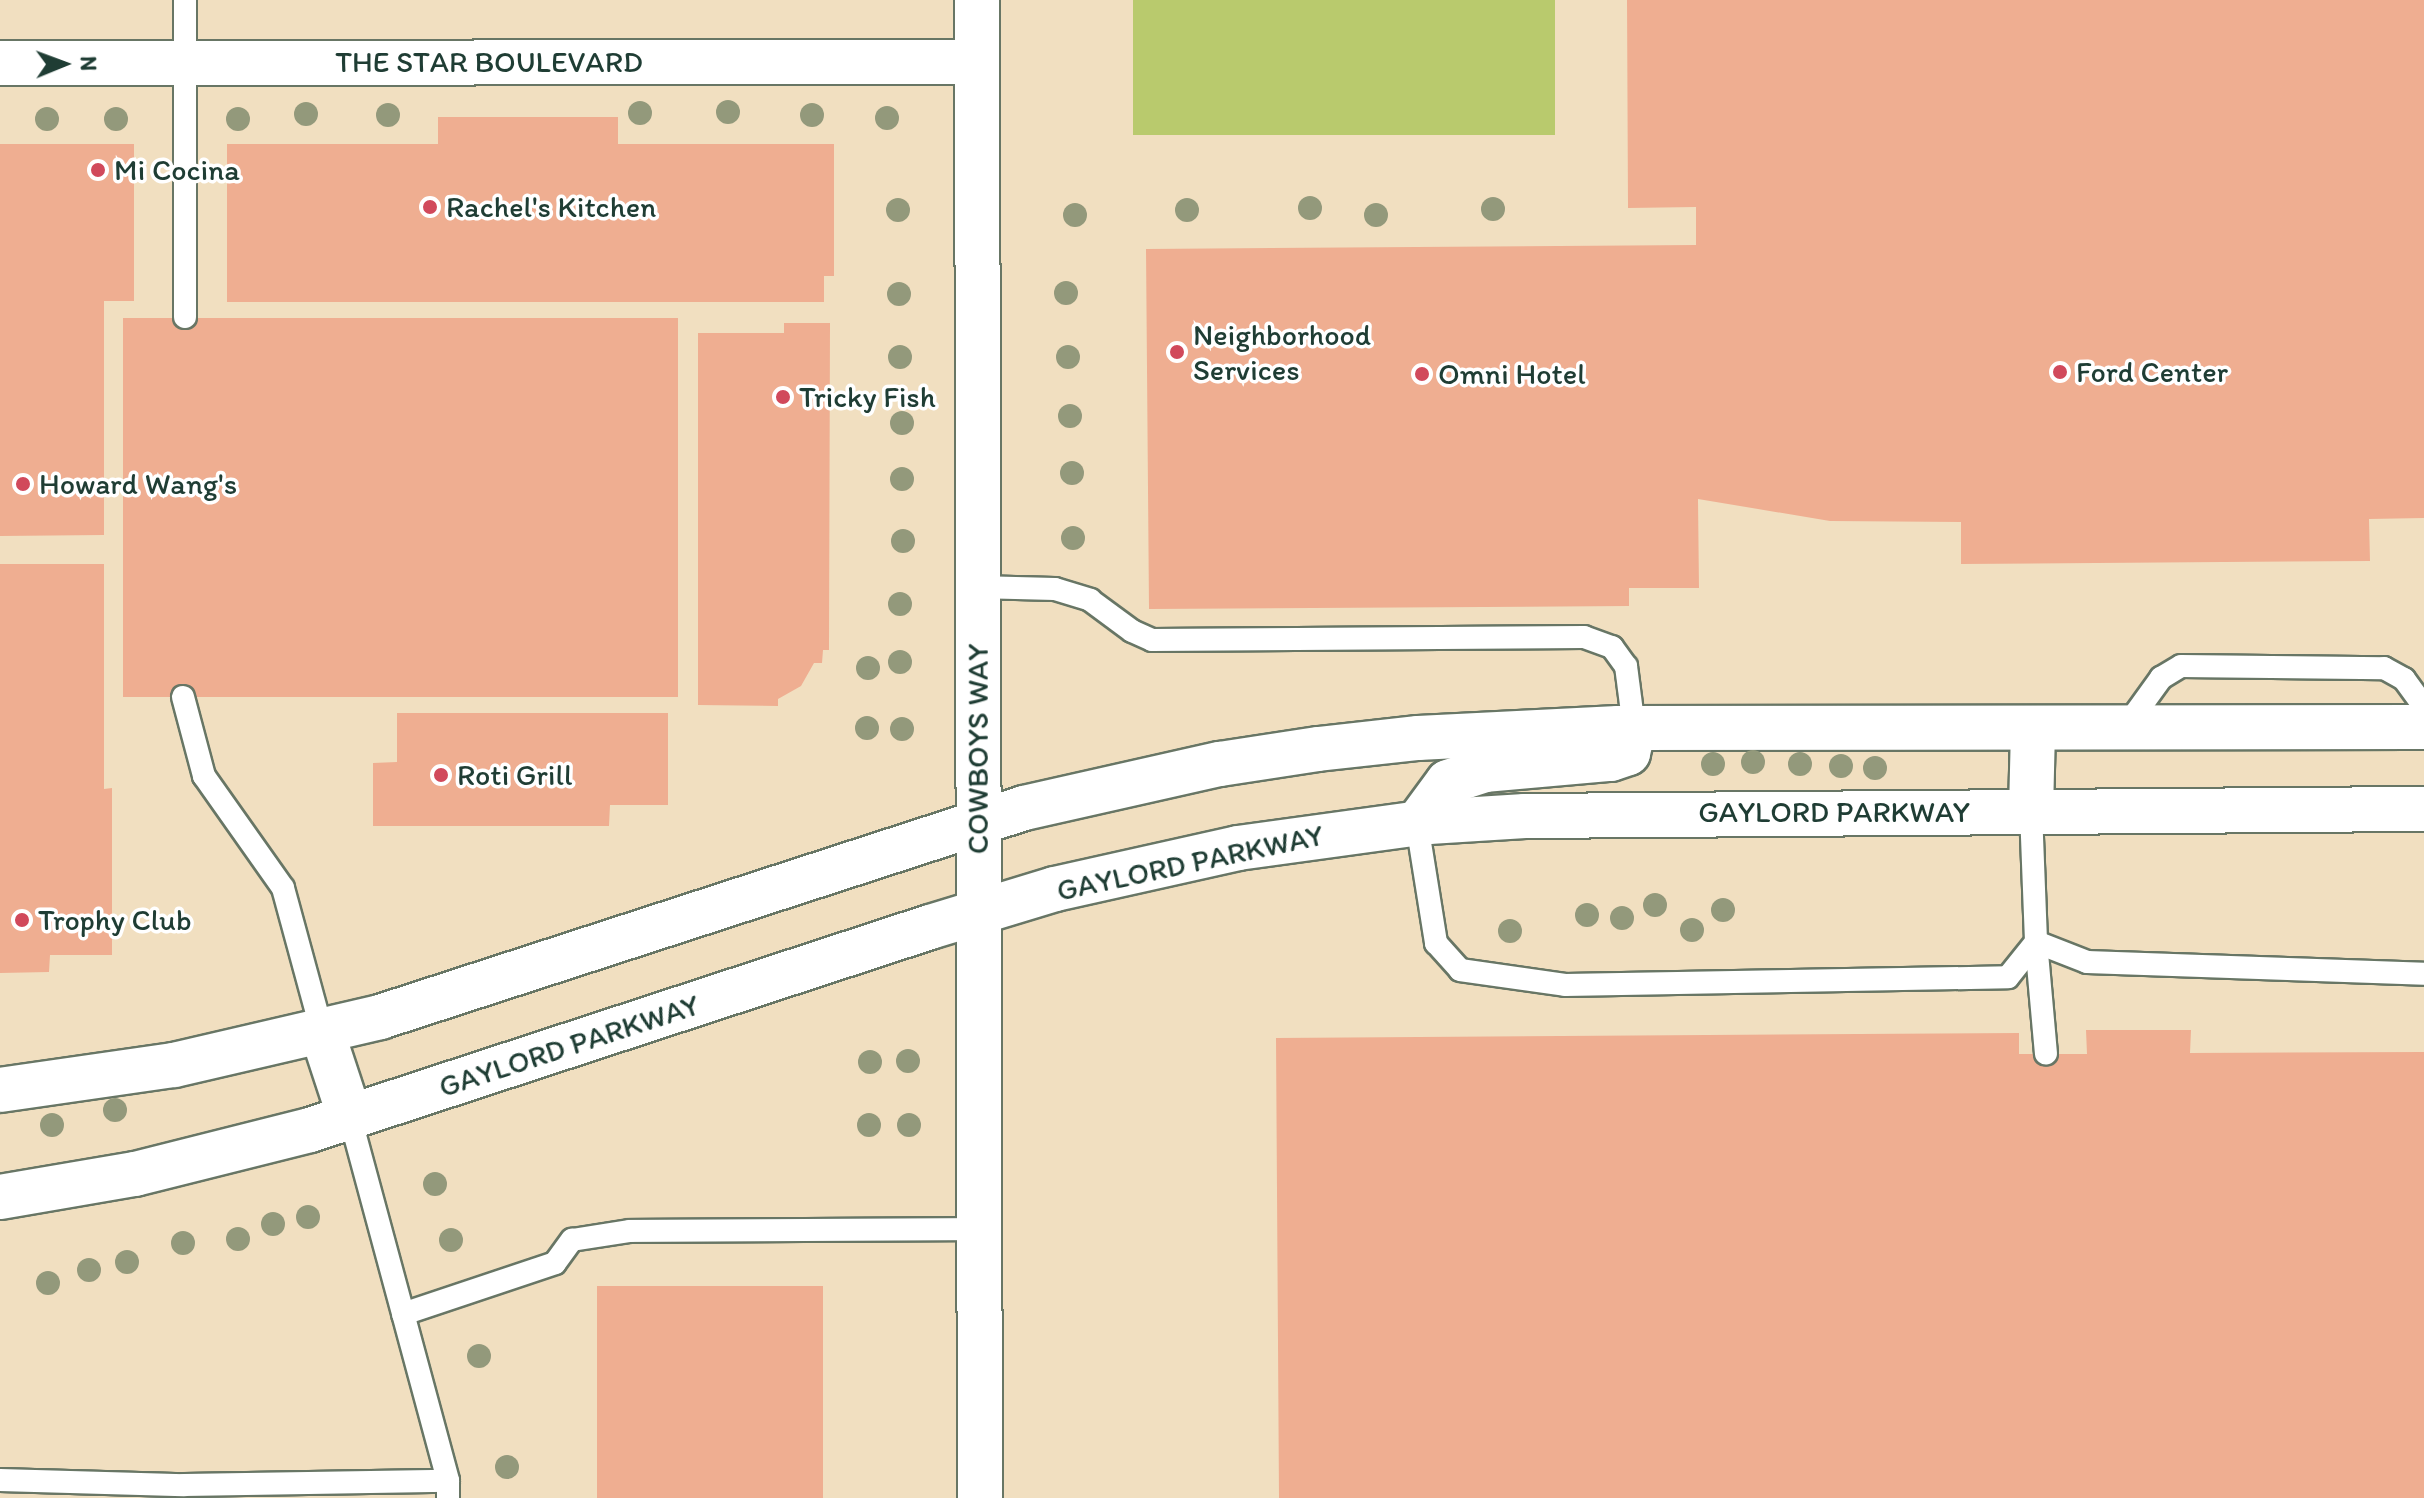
<!DOCTYPE html>
<html>
<head>
<meta charset="utf-8">
<style>
	body { margin:0 }
	#map { position:relative; width:2424px; height:1498px; overflow:hidden; background:#f1dfc0; font-family:Itim,sans-serif }
	div>[style] { position:absolute }
	.green>* { inset:0; background:#b9ca6d; transform-origin:0 0 }
	.building>* { inset:0; background:#efae91; transform-origin:0 0 }
	.roads { filter:drop-shadow(2px 0 #687665) drop-shadow(-2px 0 #687665) drop-shadow(0 2px #687665) drop-shadow(0 -2px #687665) }
	.service>* { height:22px; margin:-11px; padding:0 11px; transform-origin:11px; border-radius:11px; background:#fff }
	.minor>* { height:44px; margin:-22px; padding:0 22px; transform-origin:22px; border-radius:22px; background:#fff }
	.tertiary>* { height:44px; margin:-22px; padding:0 22px; transform-origin:22px; border-radius:22px; background:#fff }
	.trees>* { width:24px; height:24px; margin:-12px; border-radius:50%; background:#93997b }
	.dots>* { width:22px; height:22px; translate:-50% -50%; box-sizing:border-box; border:4px solid #fff; border-radius:50% }
	span { translate:-50% -50%; white-space:nowrap; text-align:center; line-height:1.15; -webkit-text-stroke:7px #fff; paint-order:stroke }
	.street-label { font-size:30px; color:#1f3d34 }
	.poi-label { font-size:30px; color:#1f3d34 }
	.left { translate:0 -50%; text-align:left }
	.north { position:absolute; left:24px; top:24px; width:80px; height:80px; -webkit-text-stroke:6px #fff; paint-order:stroke; rotate:89deg; font-size:22px; font-weight:700; line-height:32px; text-align:center; color:#1f3d34 }
	.north::after { content:''; display:block; margin:auto; width:28px; height:36px; background:#1f3d34; clip-path:polygon(50% 0,100% 100%,50% 72%,0 100%) }
</style>
</head>
<body>
<div id="map">
	<div class="green">
		<div style="left:1133px;top:0;width:422px;height:135px"></div>
	</div>
	<div class="building">
		<div style="clip-path:polygon(1627px 0,2424px 0,2424px 518px,2369px 519px,2370px 561px,1961px 564px,1961px 522px,1830px 521px,1698px 499px,1699px 588px,1629px 588px,1629px 606px,1149px 609px,1146px 249px,1696px 245px,1696px 207px,1628px 208px)"></div>
		<div style="clip-path:polygon(438px 117px,618px 117px,618px 144px,834px 144px,834px 276px,824px 276px,824px 302px,227px 302px,227px 144px,438px 144px)"></div>
		<div style="clip-path:polygon(0 144px,134px 144px,134px 301px,104px 301px,104px 535px,0 536px)"></div>
		<div style="left:123px;top:318px;width:555px;height:379px"></div>
		<div style="clip-path:polygon(784px 323px,830px 323px,829px 650px,823px 650px,822px 663px,814px 663px,801px 686px,778px 699px,778px 706px,698px 705px,698px 333px,784px 333px)"></div>
		<div style="clip-path:polygon(0 564px,104px 564px,104px 789px,112px 788px,112px 955px,50px 955px,49px 972px,0 973px)"></div>
		<div style="clip-path:polygon(397px 713px,668px 713px,668px 805px,610px 805px,609px 826px,373px 826px,373px 763px,397px 762px)"></div>
		<div style="clip-path:polygon(2086px 1030px,2191px 1030px,2190px 1053px,2424px 1052px,2424px 1498px,1279px 1498px,1276px 1038px,2019px 1033px,2019px 1054px,2087px 1054px)"></div>
		<div style="left:597px;top:1286px;width:226px;height:212px"></div>
	</div>
	<div class="roads">
		<div class="service">
			<div style="left:185px;top:317px;width:317px;rotate:-90deg"></div>
			<div style="left:976px;top:587px;width:79px;rotate:1.5deg"></div>
			<div style="left:1055px;top:589px;width:37px;rotate:17deg"></div>
			<div style="left:1090px;top:600px;width:52px;rotate:36.4deg"></div>
			<div style="left:1132px;top:631px;width:22px;rotate:24deg"></div>
			<div style="left:1152px;top:640px;width:432px;rotate:-0.4deg"></div>
			<div style="left:1584px;top:637px;width:30px;rotate:20deg"></div>
			<div style="left:1612px;top:647px;width:24px;rotate:54deg"></div>
			<div style="left:1626px;top:666px;width:63px;rotate:82.6deg"></div>
			<div style="left:183px;top:697px;width:82px;rotate:75.1deg"></div>
			<div style="left:204px;top:776px;width:137px;rotate:54.8deg"></div>
			<div style="left:283px;top:888px;width:149px;rotate:74.8deg"></div>
			<div style="left:2125px;top:728px;width:62px;rotate:-54.2deg"></div>
			<div style="left:2161px;top:678px;width:23px;rotate:-31deg"></div>
			<div style="left:2181px;top:666px;width:203px;rotate:0.6deg"></div>
			<div style="left:2384px;top:668px;width:23px;rotate:29deg"></div>
			<div style="left:2404px;top:679px;width:34px;rotate:54deg"></div>
			<div style="left:2031px;top:811px;width:131px;rotate:87.8deg"></div>
			<div style="left:2036px;top:942px;width:112px;rotate:84.9deg"></div>
			<div style="left:1417px;top:824px;width:121px;rotate:80.9deg"></div>
			<div style="left:1436px;top:943px;width:36px;rotate:48deg"></div>
			<div style="left:1460px;top:970px;width:106px;rotate:8.1deg"></div>
			<div style="left:1565px;top:985px;width:443px;rotate:-1deg"></div>
			<div style="left:2008px;top:977px;width:45px;rotate:-51.3deg"></div>
			<div style="left:2036px;top:942px;width:55px;rotate:21.4deg"></div>
			<div style="left:2087px;top:962px;width:337px;rotate:2deg"></div>
			<div style="left:350px;top:1117px;width:377px;rotate:74.9deg"></div>
			<div style="left:448px;top:1481px;width:17px;rotate:90deg"></div>
			<div style="left:403px;top:1314px;width:160px;rotate:-18.5deg"></div>
			<div style="left:555px;top:1263px;width:29px;rotate:-54deg"></div>
			<div style="left:572px;top:1240px;width:59px;rotate:-8.8deg"></div>
			<div style="left:630px;top:1231px;width:349px;rotate:-0.3deg"></div>
			<div style="left:0;top:1480px;width:184px;rotate:1.6deg"></div>
			<div style="left:184px;top:1485px;width:264px;rotate:-0.9deg"></div>
		</div>
		<div class="minor">
			<div style="left:977px;top:0;width:1498px;rotate:89.89deg"></div>
			<div style="left:0;top:63px;width:977px;rotate:-0.06deg"></div>
		</div>
		<div class="tertiary">
			<div style="left:2031px;top:811px;width:83px;rotate:-88.6deg"></div>
			<div style="left:1417px;top:824px;width:52px;rotate:-53.6deg"></div>
			<div style="left:1448px;top:782px;width:38px;rotate:-18deg"></div>
			<div style="left:1484px;top:770px;width:127px;rotate:-5deg"></div>
			<div style="left:1611px;top:759px;width:18px;rotate:-19deg"></div>
			<div style="left:1628px;top:753px;width:26px;rotate:-77deg"></div>
			<div style="left:322px;top:1032px;width:89px;rotate:71.8deg"></div>
			<div style="left:0;top:1090px;width:176px;rotate:-8.2deg"></div>
			<div style="left:174px;top:1065px;width:212px;rotate:-13.1deg"></div>
			<div style="left:380px;top:1017px;width:677px;rotate:-17.98deg"></div>
			<div style="left:1024px;top:808px;width:201px;rotate:-12.7deg"></div>
			<div style="left:1220px;top:764px;width:99px;rotate:-8.7deg"></div>
			<div style="left:1318px;top:749px;width:101px;rotate:-6.3deg"></div>
			<div style="left:1418px;top:738px;width:200px;rotate:-2.9deg"></div>
			<div style="left:1618px;top:728px;width:806px;rotate:-0.07deg"></div>
			<div style="left:0;top:1197px;width:137px;rotate:-9.7deg"></div>
			<div style="left:135px;top:1174px;width:180px;rotate:-14.1deg"></div>
			<div style="left:310px;top:1130px;width:652px;rotate:-18.13deg"></div>
			<div style="left:930px;top:927px;width:131px;rotate:-16.9deg"></div>
			<div style="left:1055px;top:889px;width:188px;rotate:-12.6deg"></div>
			<div style="left:1238px;top:848px;width:193px;rotate:-7.8deg"></div>
			<div style="left:1429px;top:822px;width:96px;rotate:-3.6deg"></div>
			<div style="left:1525px;top:816px;width:899px;rotate:-0.45deg"></div>
		</div>
	</div>
	<div class="trees">
		<div style="left:728px;top:112px"></div>
		<div style="left:640px;top:113px"></div>
		<div style="left:306px;top:114px"></div>
		<div style="left:388px;top:115px"></div>
		<div style="left:812px;top:115px"></div>
		<div style="left:887px;top:118px"></div>
		<div style="left:47px;top:119px"></div>
		<div style="left:116px;top:119px"></div>
		<div style="left:238px;top:119px"></div>
		<div style="left:1310px;top:208px"></div>
		<div style="left:1493px;top:209px"></div>
		<div style="left:898px;top:210px"></div>
		<div style="left:1187px;top:210px"></div>
		<div style="left:1075px;top:215px"></div>
		<div style="left:1376px;top:215px"></div>
		<div style="left:1066px;top:293px"></div>
		<div style="left:899px;top:294px"></div>
		<div style="left:900px;top:357px"></div>
		<div style="left:1068px;top:357px"></div>
		<div style="left:1070px;top:416px"></div>
		<div style="left:902px;top:423px"></div>
		<div style="left:1072px;top:473px"></div>
		<div style="left:902px;top:479px"></div>
		<div style="left:1073px;top:538px"></div>
		<div style="left:903px;top:541px"></div>
		<div style="left:900px;top:604px"></div>
		<div style="left:900px;top:662px"></div>
		<div style="left:868px;top:668px"></div>
		<div style="left:867px;top:728px"></div>
		<div style="left:902px;top:729px"></div>
		<div style="left:1753px;top:762px"></div>
		<div style="left:1713px;top:764px"></div>
		<div style="left:1800px;top:764px"></div>
		<div style="left:1841px;top:766px"></div>
		<div style="left:1875px;top:768px"></div>
		<div style="left:1655px;top:905px"></div>
		<div style="left:1723px;top:910px"></div>
		<div style="left:1587px;top:915px"></div>
		<div style="left:1622px;top:918px"></div>
		<div style="left:1692px;top:930px"></div>
		<div style="left:1510px;top:931px"></div>
		<div style="left:908px;top:1061px"></div>
		<div style="left:870px;top:1062px"></div>
		<div style="left:115px;top:1110px"></div>
		<div style="left:52px;top:1125px"></div>
		<div style="left:869px;top:1125px"></div>
		<div style="left:909px;top:1125px"></div>
		<div style="left:435px;top:1184px"></div>
		<div style="left:308px;top:1217px"></div>
		<div style="left:273px;top:1224px"></div>
		<div style="left:238px;top:1239px"></div>
		<div style="left:451px;top:1240px"></div>
		<div style="left:183px;top:1243px"></div>
		<div style="left:127px;top:1262px"></div>
		<div style="left:89px;top:1270px"></div>
		<div style="left:48px;top:1283px"></div>
		<div style="left:479px;top:1356px"></div>
		<div style="left:507px;top:1467px"></div>
	</div>
	<div class="dots">
		<div style="left:98px;top:170px;background:#d1495b"></div>
		<div style="left:430px;top:207px;background:#d1495b"></div>
		<div style="left:1177px;top:352px;background:#d1495b"></div>
		<div style="left:2060px;top:372px;background:#d1495b"></div>
		<div style="left:1422px;top:374px;background:#d1495b"></div>
		<div style="left:783px;top:397px;background:#d1495b"></div>
		<div style="left:23px;top:484px;background:#d1495b"></div>
		<div style="left:441px;top:775px;background:#d1495b"></div>
		<div style="left:22px;top:920px;background:#d1495b"></div>
	</div>
	<div class="street-label">
		<span style="left:489px;top:62px">THE STAR BOULEVARD</span>
		<span style="left:978px;top:749px;rotate:-90deg">COWBOYS WAY</span>
		<span style="left:1834px;top:812px">GAYLORD PARKWAY</span>
		<span style="left:1190px;top:863px;rotate:-12deg">GAYLORD PARKWAY</span>
		<span style="left:569px;top:1046px;rotate:-18deg">GAYLORD PARKWAY</span>
	</div>
	<div class="poi-label">
		<span class="left" style="left:114px;top:170px">Mi Cocina</span>
		<span class="left" style="left:446px;top:207px">Rachel's Kitchen</span>
		<span class="left" style="left:1193px;top:352px">Neighborhood<br>Services</span>
		<span class="left" style="left:2076px;top:372px">Ford Center</span>
		<span class="left" style="left:1438px;top:374px">Omni Hotel</span>
		<span class="left" style="left:799px;top:397px">Tricky Fish</span>
		<span class="left" style="left:39px;top:484px">Howard Wang's</span>
		<span class="left" style="left:457px;top:775px">Roti Grill</span>
		<span class="left" style="left:38px;top:920px">Trophy Club</span>
	</div>
	<div class="north">N</div>
</div>
</body>
</html>
